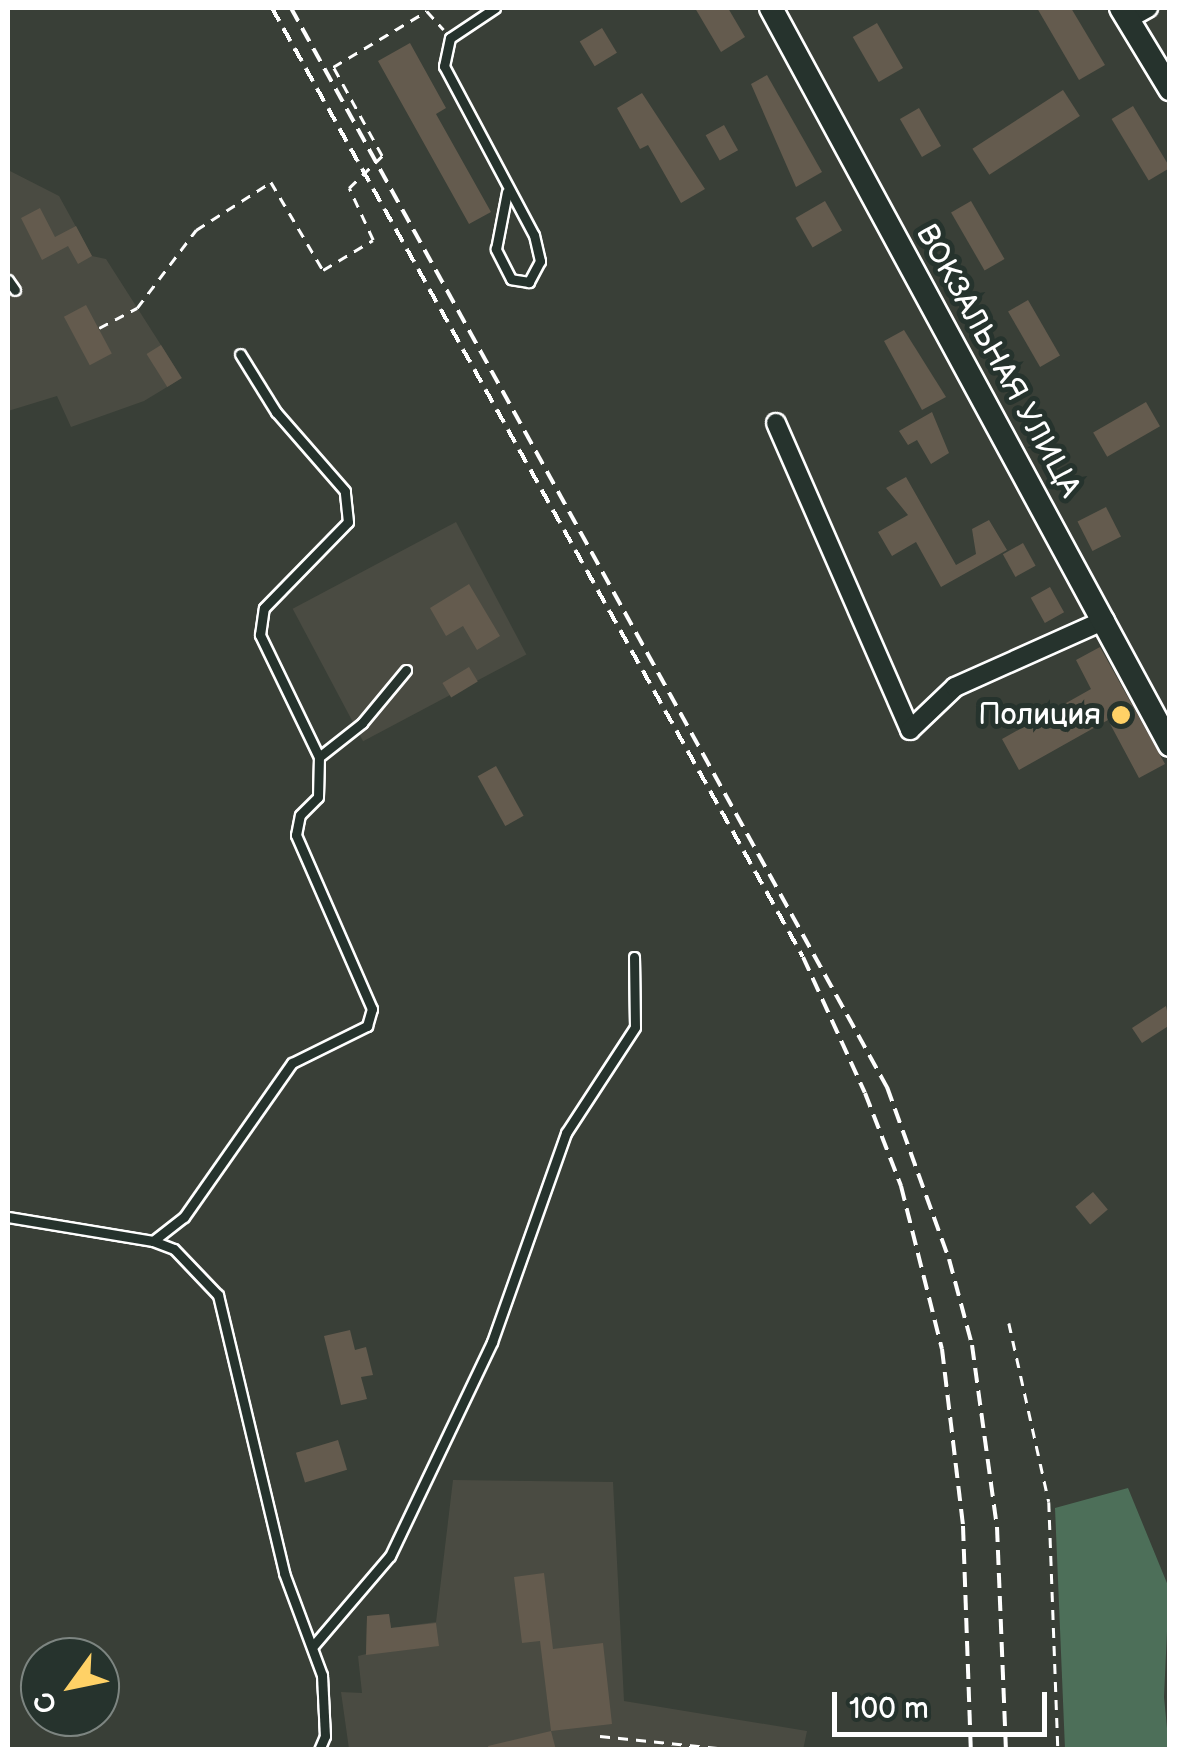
<!DOCTYPE html>
<html>
<head>
<meta charset="utf-8">
<style>
	body { margin:0 }
	#map { position:relative; width:1177px; height:1757px; overflow:hidden; background:#393f37; font-family:"Balsamiq Sans",sans-serif }
	div>[style] { position:absolute }
	.built>* { inset:0; background:#4a4b42; transform-origin:0 0 }
	.green>* { inset:0; background:#4d6f59 }
	.building>* { inset:0; background:#645b4e; transform-origin:0 0 }
	.path>* { height:2.5px; margin-top:-1.25px; transform-origin:0; background:repeating-linear-gradient(90deg,#fff 0 10px,transparent 0 18px) }
	.roads { filter:drop-shadow(2px 0 #fff) drop-shadow(-2px 0 #fff) drop-shadow(0 2px #fff) drop-shadow(0 -2px #fff) }
	.service>* { height:9px; margin:-4.5px; padding:0 4.5px; transform-origin:4.5px; border-radius:4.5px; background:#26332d }
	.minor>* { height:18px; margin:-9px; padding:0 9px; transform-origin:9px; border-radius:9px; background:#26332d }
	.tertiary>* { height:22px; margin:-11px; padding:0 11px; transform-origin:11px; border-radius:11px; background:#26332d }
	.rail>* { height:4px; margin-top:-2px; transform-origin:0; background:repeating-linear-gradient(90deg,#fff 0 15px,transparent 0 23px) }
	.dots>* { width:28px; height:28px; translate:-50% -50%; box-sizing:border-box; border:5px solid #26332d; border-radius:50% }
	span { translate:-50% -50%; white-space:nowrap; text-align:center; line-height:1.15; -webkit-text-stroke:10px #26332d; paint-order:stroke }
	.street-label { font-size:30px; color:#fff }
	.poi-label { font-size:30px; color:#fff }
	.right { translate:-100% -50%; text-align:right }
	.frame { position:absolute; inset:0; border:10px solid #fff; pointer-events:none }
	.north { position:absolute; left:20px; top:1637px; width:100px; height:100px; box-sizing:border-box; background:#26332d; border:2px solid #7d8581; border-radius:50%; rotate:237deg; font-size:28px; font-weight:700; line-height:40px; text-align:center; color:#fff }
	.north::after { content:''; display:block; margin:auto; width:35px; height:45px; background:#ffd166; clip-path:polygon(50% 0,100% 100%,50% 72%,0 100%) }
	.scale { position:absolute; left:832px; top:1692px; width:215px; height:45px; box-sizing:border-box; border:5px solid #fff; border-top:0; padding-left:12px; font-size:30px; line-height:35px; white-space:nowrap; color:#fff; -webkit-text-stroke:8px #26332d; paint-order:stroke }
</style>
</head>
<body>
<div id="map">
	<div class="built">
		<div style="clip-path:polygon(8px 170px,59px 196px,92px 256px,106px 259px,182px 378px,144px 401px,71px 427px,57px 396px,8px 411px)"></div>
		<div style="left:456px;top:522px;width:150px;height:185px;rotate:62deg"></div>
		<div style="clip-path:polygon(453px 1480px,613px 1482px,624px 1701px,807px 1731px,803px 1750px,349px 1749px,341px 1692px,362px 1693px,358px 1656px,366px 1654px,367px 1616px,389px 1614px,391px 1628px,436px 1622px)"></div>
	</div>
	<div class="green">
		<div style="clip-path:polygon(1128px 1488px,1169px 1588px,1164px 1697px,1169px 1749px,1065px 1749px,1055px 1508px)"></div>
	</div>
	<div class="building">
		<div style="clip-path:polygon(695px 8px,728px 8px,745px 37px,721px 52px)"></div>
		<div style="clip-path:polygon(1037px 8px,1071px 8px,1105px 65px,1079px 80px)"></div>
		<div style="left:877px;top:23px;width:52px;height:28px;rotate:60deg"></div>
		<div style="left:602px;top:28px;width:29px;height:26px;rotate:59deg"></div>
		<div style="clip-path:polygon(410px 43px,446px 108px,436px 114px,491px 212px,469px 224px,378px 61px)"></div>
		<div style="clip-path:polygon(767px 75px,822px 172px,796px 187px,751px 84px)"></div>
		<div style="left:1063px;top:90px;width:31px;height:108px;rotate:57deg"></div>
		<div style="clip-path:polygon(642px 93px,705px 189px,681px 203px,648px 145px,640px 149px,617px 108px)"></div>
		<div style="left:1133px;top:106px;width:72px;height:25px;rotate:59deg"></div>
		<div style="left:919px;top:108px;width:44px;height:22px;rotate:60deg"></div>
		<div style="left:724px;top:125px;width:29px;height:21px;rotate:61deg"></div>
		<div style="left:825px;top:201px;width:34px;height:34px;rotate:60deg"></div>
		<div style="left:971px;top:201px;width:67px;height:23px;rotate:60deg"></div>
		<div style="clip-path:polygon(40px 208px,55px 237px,76px 226px,92px 256px,78px 264px,68px 246px,42px 260px,21px 218px)"></div>
		<div style="left:1028px;top:300px;width:64px;height:23px;rotate:60deg"></div>
		<div style="left:86px;top:305px;width:55px;height:25px;rotate:62deg"></div>
		<div style="clip-path:polygon(904px 330px,946px 397px,922px 410px,884px 341px)"></div>
		<div style="left:161px;top:345px;width:39px;height:17px;rotate:58deg"></div>
		<div style="left:1146px;top:402px;width:28px;height:61px;rotate:60deg"></div>
		<div style="clip-path:polygon(932px 412px,949px 453px,931px 464px,917px 440px,908px 445px,899px 431px)"></div>
		<div style="clip-path:polygon(906px 477px,956px 565px,976px 554px,972px 529px,989px 520px,1007px 550px,941px 587px,916px 542px,892px 556px,878px 532px,908px 515px,886px 488px)"></div>
		<div style="left:1106px;top:507px;width:33px;height:32px;rotate:63deg"></div>
		<div style="left:1023px;top:543px;width:26px;height:23px;rotate:61deg"></div>
		<div style="clip-path:polygon(469px 584px,500px 636px,477px 650px,463px 626px,446px 636px,430px 608px)"></div>
		<div style="left:1050px;top:587px;width:29px;height:22px;rotate:61deg"></div>
		<div style="clip-path:polygon(1100px 647px,1165px 764px,1139px 778px,1108px 720px,1019px 770px,1002px 739px,1091px 689px,1076px 660px)"></div>
		<div style="left:469px;top:667px;width:17px;height:31px;rotate:59deg"></div>
		<div style="left:496px;top:766px;width:57px;height:21px;rotate:61deg"></div>
		<div style="clip-path:polygon(1166px 1006px,1170px 1025px,1142px 1043px,1132px 1028px)"></div>
		<div style="left:1093px;top:1192px;width:23px;height:23px;rotate:50deg"></div>
		<div style="clip-path:polygon(350px 1330px,355px 1350px,366px 1347px,373px 1375px,361px 1377px,367px 1399px,341px 1405px,324px 1336px)"></div>
		<div style="left:338px;top:1440px;width:31px;height:44px;rotate:73deg"></div>
		<div style="clip-path:polygon(544px 1573px,553px 1649px,603px 1643px,612px 1724px,551px 1731px,540px 1641px,522px 1643px,514px 1577px)"></div>
		<div style="clip-path:polygon(389px 1614px,391px 1628px,436px 1623px,439px 1646px,366px 1655px,367px 1616px)"></div>
		<div style="clip-path:polygon(551px 1731px,556px 1750px,489px 1750px,488px 1746px)"></div>
	</div>
	<div class="path">
		<div style="left:99px;top:328px;width:43px;rotate:-27.8deg"></div>
		<div style="left:137px;top:308px;width:98px;rotate:-52.9deg"></div>
		<div style="left:196px;top:230px;width:89px;rotate:-32.6deg"></div>
		<div style="left:271px;top:182px;width:102px;rotate:59.4deg"></div>
		<div style="left:323px;top:270px;width:58px;rotate:-31deg"></div>
		<div style="left:373px;top:240px;width:57px;rotate:-114.8deg"></div>
		<div style="left:349px;top:188px;width:46px;rotate:-44.1deg"></div>
		<div style="left:382px;top:156px;width:102px;rotate:-118.8deg"></div>
		<div style="left:333px;top:67px;width:109px;rotate:-30.8deg"></div>
		<div style="left:427px;top:11px;width:25px;rotate:48deg"></div>
		<div style="left:1009px;top:1323px;width:183px;rotate:77.4deg"></div>
		<div style="left:1049px;top:1502px;width:248px;rotate:87.9deg"></div>
		<div style="left:600px;top:1736px;width:138px;rotate:5.8deg"></div>
		<div style="left:755px;top:1750px;width:12px"></div>
	</div>
	<div class="roads">
		<div class="service">
			<div style="left:495px;top:8px;width:54px;rotate:146.3deg"></div>
			<div style="left:450px;top:38px;width:29px;rotate:102deg"></div>
			<div style="left:444px;top:66px;width:191px;rotate:62deg"></div>
			<div style="left:534px;top:235px;width:27px;rotate:77deg"></div>
			<div style="left:540px;top:261px;width:24px;rotate:118deg"></div>
			<div style="left:529px;top:282px;width:18px;rotate:-171deg"></div>
			<div style="left:511px;top:279px;width:34px;rotate:-117deg"></div>
			<div style="left:496px;top:249px;width:58px;rotate:-79.1deg"></div>
			<div style="left:8px;top:280px;width:12px;rotate:55deg"></div>
			<div style="left:319px;top:757px;width:55px;rotate:-38.3deg"></div>
			<div style="left:362px;top:723px;width:69px;rotate:-50.3deg"></div>
			<div style="left:8px;top:1217px;width:147px;rotate:9.4deg"></div>
			<div style="left:153px;top:1241px;width:22px;rotate:21deg"></div>
			<div style="left:174px;top:1249px;width:64px;rotate:46.3deg"></div>
			<div style="left:218px;top:1295px;width:286px;rotate:76.6deg"></div>
			<div style="left:284px;top:1573px;width:109px;rotate:69.6deg"></div>
			<div style="left:322px;top:1675px;width:61px;rotate:87.2deg"></div>
			<div style="left:325px;top:1736px;width:15px;rotate:113deg"></div>
			<div style="left:153px;top:1241px;width:39px;rotate:-38deg"></div>
			<div style="left:184px;top:1217px;width:188px;rotate:-55deg"></div>
			<div style="left:292px;top:1063px;width:84px;rotate:-26.3deg"></div>
			<div style="left:367px;top:1026px;width:18px;rotate:-74deg"></div>
			<div style="left:372px;top:1009px;width:190px;rotate:-113.6deg"></div>
			<div style="left:296px;top:835px;width:20px;rotate:-79deg"></div>
			<div style="left:300px;top:815px;width:25px;rotate:-45deg"></div>
			<div style="left:318px;top:797px;width:40px;rotate:-88.6deg"></div>
			<div style="left:319px;top:757px;width:136px;rotate:-115.8deg"></div>
			<div style="left:260px;top:635px;width:27px;rotate:-82deg"></div>
			<div style="left:264px;top:608px;width:120px;rotate:-45.7deg"></div>
			<div style="left:348px;top:522px;width:31px;rotate:-96deg"></div>
			<div style="left:345px;top:491px;width:105px;rotate:-131.1deg"></div>
			<div style="left:276px;top:412px;width:68px;rotate:-121.8deg"></div>
			<div style="left:313px;top:1646px;width:118px;rotate:-49.5deg"></div>
			<div style="left:390px;top:1556px;width:237px;rotate:-64.5deg"></div>
			<div style="left:492px;top:1342px;width:222px;rotate:-70.5deg"></div>
			<div style="left:566px;top:1133px;width:126px;rotate:-56.9deg"></div>
			<div style="left:635px;top:1027px;width:70px;rotate:-90.8deg"></div>
		</div>
		<div class="minor">
			<div style="left:1128px;top:19px;width:23px;rotate:-29deg"></div>
			<div style="left:776px;top:423px;width:335px;rotate:66.4deg"></div>
			<div style="left:910px;top:730px;width:62px;rotate:-43.7deg"></div>
			<div style="left:955px;top:687px;width:164px;rotate:-24.1deg"></div>
		</div>
		<div class="tertiary">
			<div style="left:771px;top:8px;width:838px;rotate:61.57deg"></div>
			<div style="left:1121px;top:8px;width:95px;rotate:58.8deg"></div>
		</div>
	</div>
	<div class="rail">
		<div style="left:272px;top:8px;width:1087px;rotate:60.77deg"></div>
		<div style="left:803px;top:957px;width:149px;rotate:65.5deg"></div>
		<div style="left:865px;top:1093px;width:100px;rotate:68.8deg"></div>
		<div style="left:901px;top:1186px;width:168px;rotate:75.9deg"></div>
		<div style="left:942px;top:1349px;width:178px;rotate:83.2deg"></div>
		<div style="left:963px;top:1526px;width:224px;rotate:88deg"></div>
		<div style="left:291px;top:8px;width:1233px;rotate:61.09deg"></div>
		<div style="left:887px;top:1087px;width:183px;rotate:70.2deg"></div>
		<div style="left:949px;top:1259px;width:89px;rotate:75deg"></div>
		<div style="left:972px;top:1345px;width:184px;rotate:82.2deg"></div>
		<div style="left:997px;top:1527px;width:223px;rotate:87.7deg"></div>
	</div>
	<div class="dots">
		<div style="left:1121px;top:715px;background:#ffd166"></div>
	</div>
	<div class="street-label">
		<span style="left:998px;top:361px;rotate:61deg">ВОКЗАЛЬНАЯ УЛИЦА</span>
	</div>
	<div class="poi-label">
		<span class="right" style="left:1101px;top:715px">Полиция</span>
	</div>
	<div class="frame"></div>
	<div class="north">С</div>
	<div class="scale">100 m</div>
</div>
</body>
</html>
